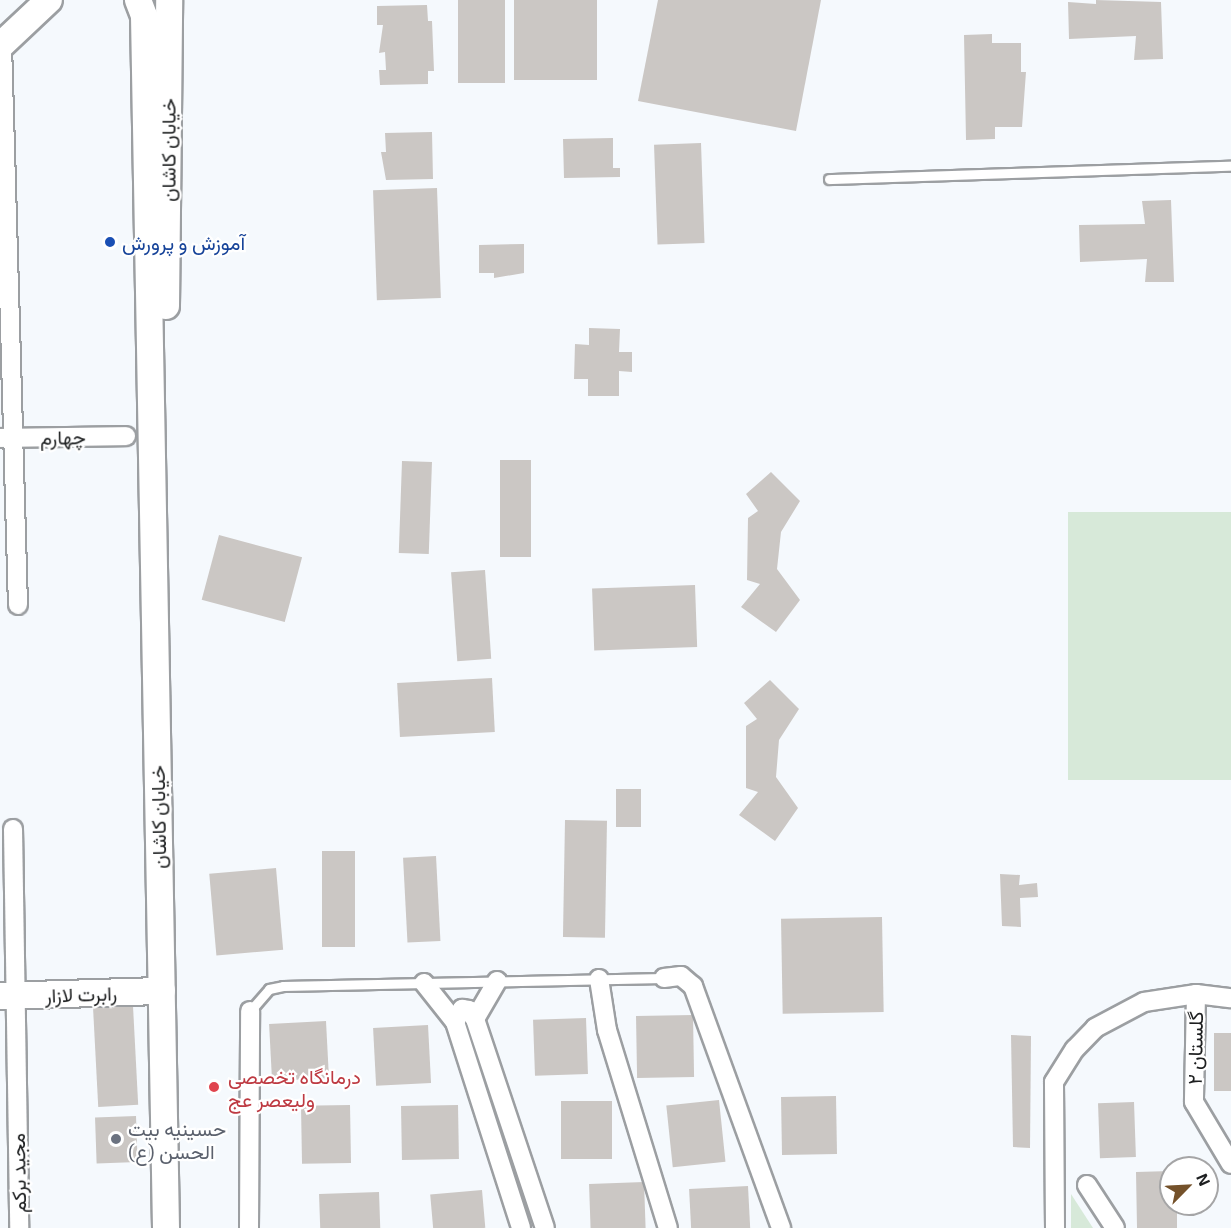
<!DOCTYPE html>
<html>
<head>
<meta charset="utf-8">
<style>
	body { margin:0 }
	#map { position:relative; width:1231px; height:1228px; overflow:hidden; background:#f5f9fd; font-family:"Exo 2",Vazirmatn,sans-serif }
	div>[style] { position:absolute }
	.green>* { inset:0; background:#d7e9d9; transform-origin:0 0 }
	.building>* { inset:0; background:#cbc7c4; transform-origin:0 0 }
	.roads { filter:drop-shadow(2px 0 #9c9fa2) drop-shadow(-2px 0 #9c9fa2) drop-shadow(0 2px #9c9fa2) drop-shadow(0 -2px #9c9fa2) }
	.lane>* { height:9px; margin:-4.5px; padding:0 4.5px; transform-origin:4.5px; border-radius:4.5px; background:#fff }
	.street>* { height:18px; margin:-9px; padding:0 9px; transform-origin:9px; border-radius:9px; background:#fff }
	.secondary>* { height:26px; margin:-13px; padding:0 13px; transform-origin:13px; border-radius:13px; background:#fff }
	.dots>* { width:16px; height:16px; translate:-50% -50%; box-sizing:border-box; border:3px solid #fff; border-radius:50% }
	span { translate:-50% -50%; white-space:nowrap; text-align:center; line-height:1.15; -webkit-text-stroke:4.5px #fff; paint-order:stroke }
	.street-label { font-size:20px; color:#1d1f20 }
	.transit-label { font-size:20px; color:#164399 }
	.left { translate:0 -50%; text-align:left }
	.health-label { font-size:20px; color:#be3a42 }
	.worship-label { font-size:20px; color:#5b616d }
	.north { position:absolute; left:1159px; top:1156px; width:60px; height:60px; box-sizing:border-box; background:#fff; border:2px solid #a5a5a6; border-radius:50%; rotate:66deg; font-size:16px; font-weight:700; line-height:24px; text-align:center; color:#1d1f20 }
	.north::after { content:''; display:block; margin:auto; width:21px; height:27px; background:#74512a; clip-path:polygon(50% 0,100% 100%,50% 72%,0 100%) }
</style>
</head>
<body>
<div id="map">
	<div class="green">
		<div style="left:1231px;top:512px;width:268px;height:163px;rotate:90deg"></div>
		<div style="clip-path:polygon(1071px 1194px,1093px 1228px,1071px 1228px)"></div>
	</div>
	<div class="building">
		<div style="left:458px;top:0;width:47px;height:83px"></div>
		<div style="left:514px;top:0;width:83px;height:80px"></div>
		<div style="clip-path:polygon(658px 0,821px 0,796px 131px,638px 101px)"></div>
		<div style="clip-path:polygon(1096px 0,1161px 2px,1163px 59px,1134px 60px,1136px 36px,1069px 39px,1068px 2px,1096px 4px)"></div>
		<div style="clip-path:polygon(427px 5px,428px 21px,432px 21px,434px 71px,428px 71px,428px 84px,380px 85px,379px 70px,386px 70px,385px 52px,379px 53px,383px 25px,377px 25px,377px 6px)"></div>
		<div style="clip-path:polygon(992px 34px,992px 43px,1021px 43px,1021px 72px,1026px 72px,1022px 127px,995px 127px,995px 139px,966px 140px,964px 35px)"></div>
		<div style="clip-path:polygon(432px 132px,433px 179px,386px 180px,381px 152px,386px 152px,385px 133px)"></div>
		<div style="clip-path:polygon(613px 138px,613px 168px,620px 168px,620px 177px,564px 178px,563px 139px)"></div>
		<div style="left:701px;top:143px;width:100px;height:47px;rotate:88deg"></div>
		<div style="left:437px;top:188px;width:110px;height:64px;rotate:88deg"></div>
		<div style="clip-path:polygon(1171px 200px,1174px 282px,1145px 282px,1147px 259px,1080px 262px,1079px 225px,1145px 224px,1142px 201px)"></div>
		<div style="clip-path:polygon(524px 244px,524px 273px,494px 278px,494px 273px,479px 273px,479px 245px)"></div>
		<div style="clip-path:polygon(589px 328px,620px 329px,619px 352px,632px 352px,632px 372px,619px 371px,619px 396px,588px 396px,588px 379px,574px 379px,575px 344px,589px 345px)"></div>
		<div style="left:500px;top:460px;width:31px;height:97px"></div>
		<div style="left:402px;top:461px;width:30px;height:92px;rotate:2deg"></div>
		<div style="clip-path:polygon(771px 472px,800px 501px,781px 532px,777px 569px,800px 600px,776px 632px,741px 607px,760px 584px,747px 580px,748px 518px,758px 511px,746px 494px)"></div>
		<div style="left:219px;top:535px;width:86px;height:67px;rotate:15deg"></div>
		<div style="left:485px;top:570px;width:89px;height:34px;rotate:86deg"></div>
		<div style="left:695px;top:585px;width:62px;height:103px;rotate:88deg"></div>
		<div style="left:492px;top:678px;width:54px;height:95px;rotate:87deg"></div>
		<div style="clip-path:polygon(770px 680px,799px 709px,779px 740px,776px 777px,798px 808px,775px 841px,739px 815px,758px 792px,746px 788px,746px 726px,757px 719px,744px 703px)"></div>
		<div style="left:616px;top:789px;width:25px;height:38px"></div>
		<div style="left:565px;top:820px;width:42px;height:117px;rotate:1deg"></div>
		<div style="left:322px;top:851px;width:33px;height:96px"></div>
		<div style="left:436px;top:856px;width:85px;height:33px;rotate:87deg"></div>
		<div style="left:276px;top:868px;width:82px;height:67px;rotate:85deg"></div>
		<div style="clip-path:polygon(1000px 874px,1020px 875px,1019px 885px,1037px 883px,1038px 897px,1020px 898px,1021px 927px,1002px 926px)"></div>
		<div style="left:882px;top:917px;width:95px;height:101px;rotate:89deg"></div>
		<div style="left:133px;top:1006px;width:99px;height:40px;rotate:87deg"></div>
		<div style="left:693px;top:1015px;width:62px;height:57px;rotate:89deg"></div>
		<div style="left:586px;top:1018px;width:56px;height:53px;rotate:88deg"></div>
		<div style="left:326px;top:1021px;width:57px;height:57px;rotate:87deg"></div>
		<div style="left:428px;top:1025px;width:58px;height:55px;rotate:87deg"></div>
		<div style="left:1214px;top:1033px;width:17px;height:58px"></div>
		<div style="clip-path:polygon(1011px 1035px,1031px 1036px,1030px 1148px,1013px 1147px)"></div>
		<div style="left:836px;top:1096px;width:58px;height:55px;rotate:89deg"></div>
		<div style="left:719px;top:1100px;width:62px;height:53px;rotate:84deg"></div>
		<div style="left:561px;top:1101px;width:51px;height:58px"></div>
		<div style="left:1134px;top:1102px;width:55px;height:36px;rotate:88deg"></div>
		<div style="left:350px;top:1105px;width:58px;height:49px;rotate:89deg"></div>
		<div style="left:458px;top:1105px;width:54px;height:57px;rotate:89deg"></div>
		<div style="left:136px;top:1116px;width:46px;height:41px;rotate:88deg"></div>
		<div style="clip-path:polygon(1171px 1171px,1171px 1204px,1177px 1204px,1177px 1228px,1137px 1228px,1136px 1172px)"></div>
		<div style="left:644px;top:1182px;width:46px;height:55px;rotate:88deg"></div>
		<div style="left:748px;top:1186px;width:42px;height:59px;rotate:87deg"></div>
		<div style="left:482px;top:1190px;width:38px;height:52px;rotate:85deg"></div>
		<div style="left:379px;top:1192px;width:36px;height:60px;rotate:88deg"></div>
	</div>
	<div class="roads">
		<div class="lane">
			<div style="left:829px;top:179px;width:402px;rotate:-1.9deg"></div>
			<div style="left:250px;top:1011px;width:29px;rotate:-49deg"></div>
			<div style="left:269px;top:989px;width:14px;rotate:-12deg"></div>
			<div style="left:283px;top:986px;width:381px;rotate:-1.2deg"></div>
		</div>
		<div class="street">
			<div style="left:2px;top:44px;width:561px;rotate:88.37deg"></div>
			<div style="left:0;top:438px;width:126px;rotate:-0.9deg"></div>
			<div style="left:13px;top:829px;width:399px;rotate:89.1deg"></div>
			<div style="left:664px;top:978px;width:17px;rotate:-7deg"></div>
			<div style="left:681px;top:976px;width:16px;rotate:40deg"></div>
			<div style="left:693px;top:986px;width:258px;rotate:70deg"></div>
			<div style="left:599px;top:979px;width:52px;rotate:81.1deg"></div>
			<div style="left:607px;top:1030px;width:207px;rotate:72.9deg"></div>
			<div style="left:424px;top:983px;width:50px;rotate:51.5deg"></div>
			<div style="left:455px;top:1022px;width:216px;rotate:72.2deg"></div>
			<div style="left:1196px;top:994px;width:108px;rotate:91.1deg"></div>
			<div style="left:1194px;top:1102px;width:72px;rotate:59.2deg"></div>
			<div style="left:475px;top:1019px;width:44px;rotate:-59.9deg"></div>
			<div style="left:455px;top:1022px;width:15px;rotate:-62deg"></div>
			<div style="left:462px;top:1009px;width:7px;rotate:8deg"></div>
			<div style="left:469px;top:1010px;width:11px;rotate:56deg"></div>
			<div style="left:475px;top:1019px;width:220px;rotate:71.5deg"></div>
			<div style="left:1087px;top:1185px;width:51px;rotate:56.9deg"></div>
			<div style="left:249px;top:1228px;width:217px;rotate:-89.7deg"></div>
			<div style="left:1055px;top:1228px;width:146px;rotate:-90.4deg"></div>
			<div style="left:1054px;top:1082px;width:39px;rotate:-58deg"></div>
			<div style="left:1075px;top:1049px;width:29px;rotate:-46deg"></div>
			<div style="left:1095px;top:1028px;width:55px;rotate:-28deg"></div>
			<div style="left:1144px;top:1002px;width:53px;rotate:-8.7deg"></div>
			<div style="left:1196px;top:994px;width:35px;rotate:7deg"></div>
		</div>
		<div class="secondary">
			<div style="left:138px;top:0;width:17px;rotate:69deg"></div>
			<div style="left:144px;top:16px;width:1212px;rotate:88.96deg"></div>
			<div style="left:0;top:46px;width:67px;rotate:-43.2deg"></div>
			<div style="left:166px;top:306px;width:306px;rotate:-89.4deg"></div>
			<div style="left:0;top:996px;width:162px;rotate:-1.8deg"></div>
		</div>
	</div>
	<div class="dots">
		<div style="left:110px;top:242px;background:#1a4fb4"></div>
		<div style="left:214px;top:1087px;background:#e0444e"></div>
		<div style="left:116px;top:1139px;background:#6b7280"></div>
	</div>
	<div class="street-label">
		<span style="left:168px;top:150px;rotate:-90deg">خیابان کاشان</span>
		<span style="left:63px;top:437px;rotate:-1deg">چهارم</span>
		<span style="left:158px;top:817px;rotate:-91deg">خیابان کاشان</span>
		<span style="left:81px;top:994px;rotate:-2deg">رابرت لازار</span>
		<span style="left:1195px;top:1048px;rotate:-89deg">گلستان ۲</span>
		<span style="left:18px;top:1173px;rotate:-91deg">مجید برکم</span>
	</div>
	<div class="transit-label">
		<span class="left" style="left:122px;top:242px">آموزش و پرورش</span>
	</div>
	<div class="health-label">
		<span class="left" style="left:228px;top:1088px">درمانگاه تخصصی<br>ولیعصر عج</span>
	</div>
	<div class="worship-label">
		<span class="left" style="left:128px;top:1140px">حسینیه بیت<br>الحسن (ع)</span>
	</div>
	<div class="north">N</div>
</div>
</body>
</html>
